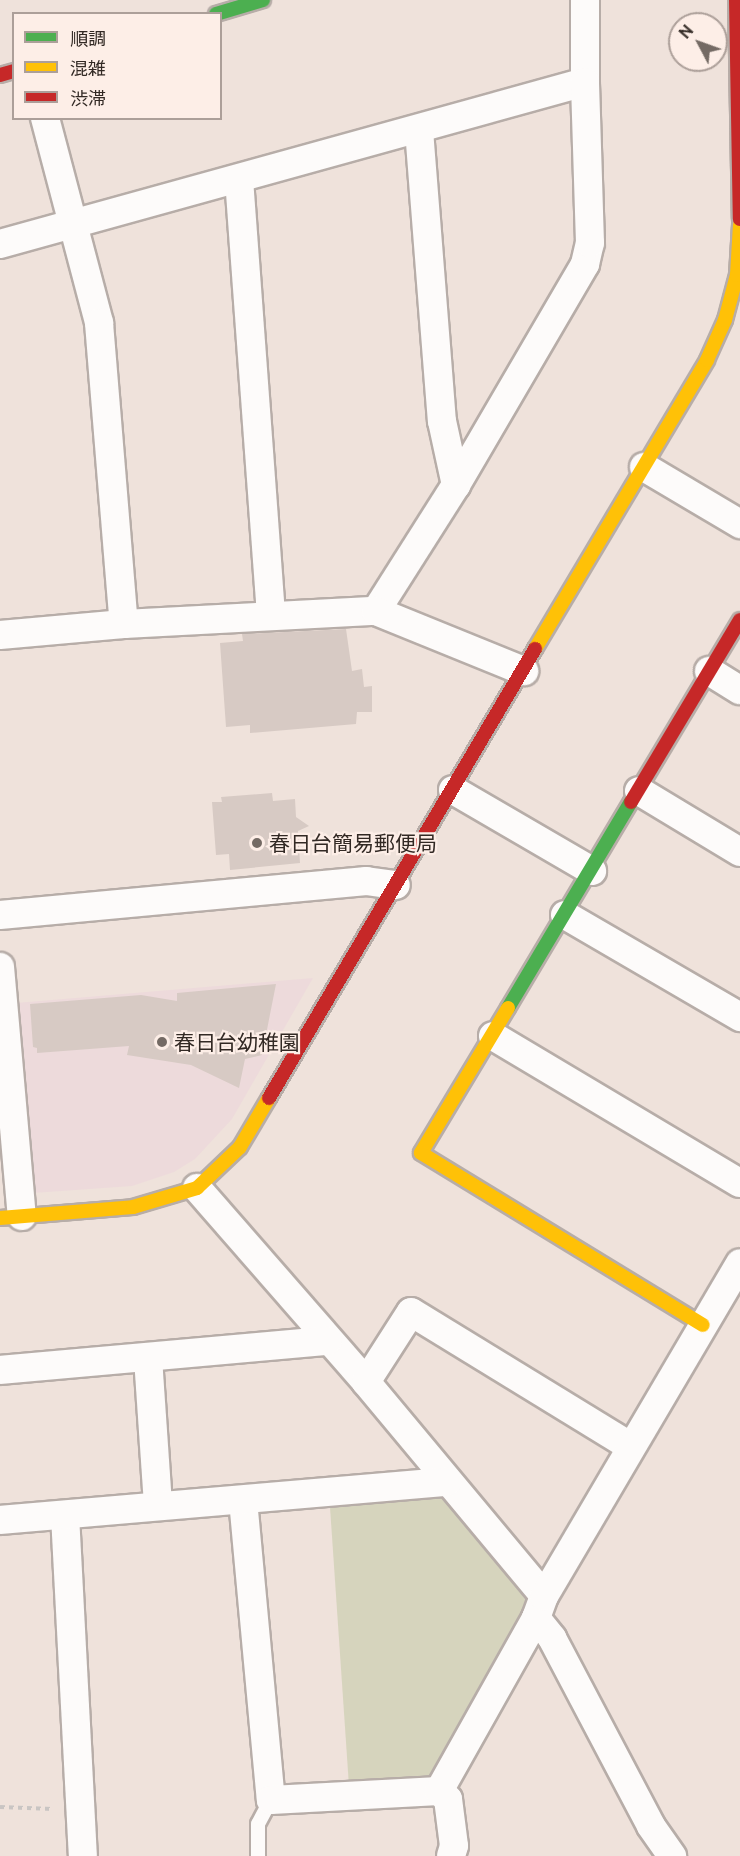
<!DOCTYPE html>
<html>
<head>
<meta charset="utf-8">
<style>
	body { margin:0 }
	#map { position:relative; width:740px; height:1856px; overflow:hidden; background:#efe2db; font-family:Ubuntu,"Noto Sans JP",sans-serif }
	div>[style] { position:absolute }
	.education>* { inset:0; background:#eddadb }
	.green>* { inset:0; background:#d6d4bd }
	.building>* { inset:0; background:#d7cac4 }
	.path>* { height:4px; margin-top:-2px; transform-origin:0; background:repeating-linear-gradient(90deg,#c9c5c3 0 4.5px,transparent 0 9px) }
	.roads { filter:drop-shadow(2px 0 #b7ada8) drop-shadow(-2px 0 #b7ada8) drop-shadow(0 2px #b7ada8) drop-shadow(0 -2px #b7ada8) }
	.lane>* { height:14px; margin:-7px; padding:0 7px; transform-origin:7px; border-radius:7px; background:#fdfbfa }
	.street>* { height:28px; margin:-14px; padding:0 14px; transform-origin:14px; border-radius:14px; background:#fdfbfa }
	.fast>* { height:14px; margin:-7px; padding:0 7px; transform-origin:7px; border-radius:7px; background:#4caf50 }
	.slow>* { height:14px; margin:-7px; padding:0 7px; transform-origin:7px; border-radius:7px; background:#ffc107 }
	.jam>* { height:14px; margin:-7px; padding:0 7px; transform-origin:7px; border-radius:7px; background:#c62828 }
	.dots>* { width:16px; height:16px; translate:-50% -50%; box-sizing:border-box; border:3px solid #fdeee7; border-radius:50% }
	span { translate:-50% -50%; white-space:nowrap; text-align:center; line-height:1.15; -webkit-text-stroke:4.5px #fdeee7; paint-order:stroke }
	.poi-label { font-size:21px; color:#322924 }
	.left { translate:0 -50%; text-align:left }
	.legend { position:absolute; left:12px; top:12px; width:210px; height:108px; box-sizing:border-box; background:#fdeee7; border:2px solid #ac9f99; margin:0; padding:8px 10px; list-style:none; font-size:18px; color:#322924 }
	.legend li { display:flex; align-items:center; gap:12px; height:30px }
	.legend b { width:30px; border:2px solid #ac9f99 }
	.north { position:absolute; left:668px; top:12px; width:60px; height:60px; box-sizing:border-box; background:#fdeee7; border:2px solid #ac9f99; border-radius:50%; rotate:311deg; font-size:16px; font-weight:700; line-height:24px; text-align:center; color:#322924 }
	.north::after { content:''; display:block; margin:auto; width:21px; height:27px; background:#746a64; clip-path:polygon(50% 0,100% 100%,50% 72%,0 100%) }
</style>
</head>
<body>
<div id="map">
	<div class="education">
		<div style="clip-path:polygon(313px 978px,232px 1119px,195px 1159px,174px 1172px,132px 1186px,33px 1193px,16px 1003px)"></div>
	</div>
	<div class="green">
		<div style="clip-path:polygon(440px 1493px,533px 1605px,432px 1780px,349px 1786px,330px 1507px)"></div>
	</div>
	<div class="building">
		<div style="clip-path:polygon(346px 629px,352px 671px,362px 669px,364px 687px,372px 686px,372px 712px,357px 712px,356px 724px,250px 733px,250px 725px,226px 727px,220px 643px,243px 641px,242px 634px)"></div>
		<div style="clip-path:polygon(272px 793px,273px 801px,295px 799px,296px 817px,309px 826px,298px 831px,300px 863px,230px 870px,229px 854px,216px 855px,212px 802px,222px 802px,221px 797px)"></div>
		<div style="clip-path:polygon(276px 984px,262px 1055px,245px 1059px,239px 1088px,191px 1065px,127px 1055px,129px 1046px,37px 1053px,37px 1048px,33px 1047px,30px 1004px,141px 995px,177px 1001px,177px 993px)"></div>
	</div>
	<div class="path">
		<div style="left:0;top:1807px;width:53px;rotate:2.2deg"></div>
	</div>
	<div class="roads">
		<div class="lane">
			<div style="left:258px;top:1856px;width:32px;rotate:-90deg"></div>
			<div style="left:258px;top:1824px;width:27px;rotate:-62deg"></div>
		</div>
		<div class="street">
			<div style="left:45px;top:118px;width:212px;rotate:75.2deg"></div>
			<div style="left:99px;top:323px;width:302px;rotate:85.3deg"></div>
			<div style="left:419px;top:130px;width:292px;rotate:85.5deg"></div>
			<div style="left:442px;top:421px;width:66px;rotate:77.7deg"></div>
			<div style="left:239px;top:179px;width:437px;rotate:85.8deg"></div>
			<div style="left:0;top:244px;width:607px;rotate:-15.48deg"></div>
			<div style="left:585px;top:82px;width:82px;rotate:-90deg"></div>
			<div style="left:644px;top:467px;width:112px;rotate:30.7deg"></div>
			<div style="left:376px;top:611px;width:149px;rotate:-57.6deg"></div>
			<div style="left:456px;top:485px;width:256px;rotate:-59.7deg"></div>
			<div style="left:585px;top:264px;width:22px;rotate:-77deg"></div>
			<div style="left:590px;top:243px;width:161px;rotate:-91.8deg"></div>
			<div style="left:0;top:635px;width:124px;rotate:-5.1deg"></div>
			<div style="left:124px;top:624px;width:252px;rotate:-3deg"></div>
			<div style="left:376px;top:611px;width:160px;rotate:22.1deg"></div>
			<div style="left:709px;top:671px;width:36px;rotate:32deg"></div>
			<div style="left:453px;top:790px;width:161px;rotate:30.2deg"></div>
			<div style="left:639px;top:791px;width:118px;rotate:31.1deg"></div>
			<div style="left:0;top:915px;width:368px;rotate:-5.3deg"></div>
			<div style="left:366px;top:881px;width:30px;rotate:8deg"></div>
			<div style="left:565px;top:915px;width:203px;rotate:30.2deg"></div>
			<div style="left:0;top:967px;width:250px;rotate:85deg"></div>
			<div style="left:493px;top:1036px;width:287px;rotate:30.8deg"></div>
			<div style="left:197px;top:1188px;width:257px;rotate:48.9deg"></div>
			<div style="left:366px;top:1382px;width:278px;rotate:50.2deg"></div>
			<div style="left:544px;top:1596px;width:23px;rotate:110deg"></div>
			<div style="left:536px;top:1618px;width:26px;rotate:51deg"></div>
			<div style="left:552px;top:1638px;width:212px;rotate:62.2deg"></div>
			<div style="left:651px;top:1826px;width:37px;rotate:55deg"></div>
			<div style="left:148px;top:1358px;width:148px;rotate:86.1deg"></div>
			<div style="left:0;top:1370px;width:329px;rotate:-5.1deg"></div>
			<div style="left:366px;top:1382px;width:83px;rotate:-57.3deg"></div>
			<div style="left:411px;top:1312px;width:258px;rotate:31.5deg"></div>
			<div style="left:243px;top:1500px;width:301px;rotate:84.7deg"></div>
			<div style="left:271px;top:1800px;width:168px;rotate:-3.1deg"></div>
			<div style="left:439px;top:1791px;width:198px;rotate:-60.7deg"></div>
			<div style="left:65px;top:1515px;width:341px;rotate:87deg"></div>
			<div style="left:0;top:1520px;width:449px;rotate:-4.9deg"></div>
			<div style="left:544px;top:1596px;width:386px;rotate:-59.5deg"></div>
			<div style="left:439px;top:1791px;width:12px;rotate:42deg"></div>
			<div style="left:448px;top:1799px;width:47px;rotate:82.7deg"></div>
			<div style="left:454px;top:1846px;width:10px;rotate:107deg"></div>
		</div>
		<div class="fast">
			<div style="left:216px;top:14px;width:49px;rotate:-16.6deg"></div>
			<div style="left:508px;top:1008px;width:240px;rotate:-59.2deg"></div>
		</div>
		<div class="slow">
			<div style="left:535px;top:649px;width:336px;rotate:-59.2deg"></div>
			<div style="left:707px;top:360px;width:44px;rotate:-65.8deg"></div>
			<div style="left:725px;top:320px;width:47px;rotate:-75.1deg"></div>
			<div style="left:737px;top:275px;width:50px;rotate:-86.6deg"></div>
			<div style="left:508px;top:1008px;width:169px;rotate:121deg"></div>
			<div style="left:421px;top:1153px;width:330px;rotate:31.4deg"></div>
			<div style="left:0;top:1218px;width:133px;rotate:-4.7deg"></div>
			<div style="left:133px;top:1207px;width:67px;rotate:-16.5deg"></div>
			<div style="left:197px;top:1188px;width:59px;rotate:-43.6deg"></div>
			<div style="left:240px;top:1147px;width:57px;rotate:-59.4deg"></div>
		</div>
		<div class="jam">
			<div style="left:736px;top:0;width:219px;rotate:89deg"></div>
			<div style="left:0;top:75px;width:15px;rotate:-16deg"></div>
			<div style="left:631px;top:802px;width:212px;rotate:-59.1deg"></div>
			<div style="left:269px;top:1098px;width:522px;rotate:-59.36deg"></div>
		</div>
	</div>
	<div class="dots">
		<div style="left:257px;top:843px;background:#746a64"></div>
		<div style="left:162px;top:1042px;background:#746a64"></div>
	</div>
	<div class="poi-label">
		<span class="left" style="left:269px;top:843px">春日台簡易郵便局</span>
		<span class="left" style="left:174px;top:1042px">春日台幼稚園</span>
	</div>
	<ul class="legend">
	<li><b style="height:8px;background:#4caf50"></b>順調</li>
	<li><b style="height:8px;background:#ffc107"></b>混雑</li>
	<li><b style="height:8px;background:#c62828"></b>渋滞</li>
	</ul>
	<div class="north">N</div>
</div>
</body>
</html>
